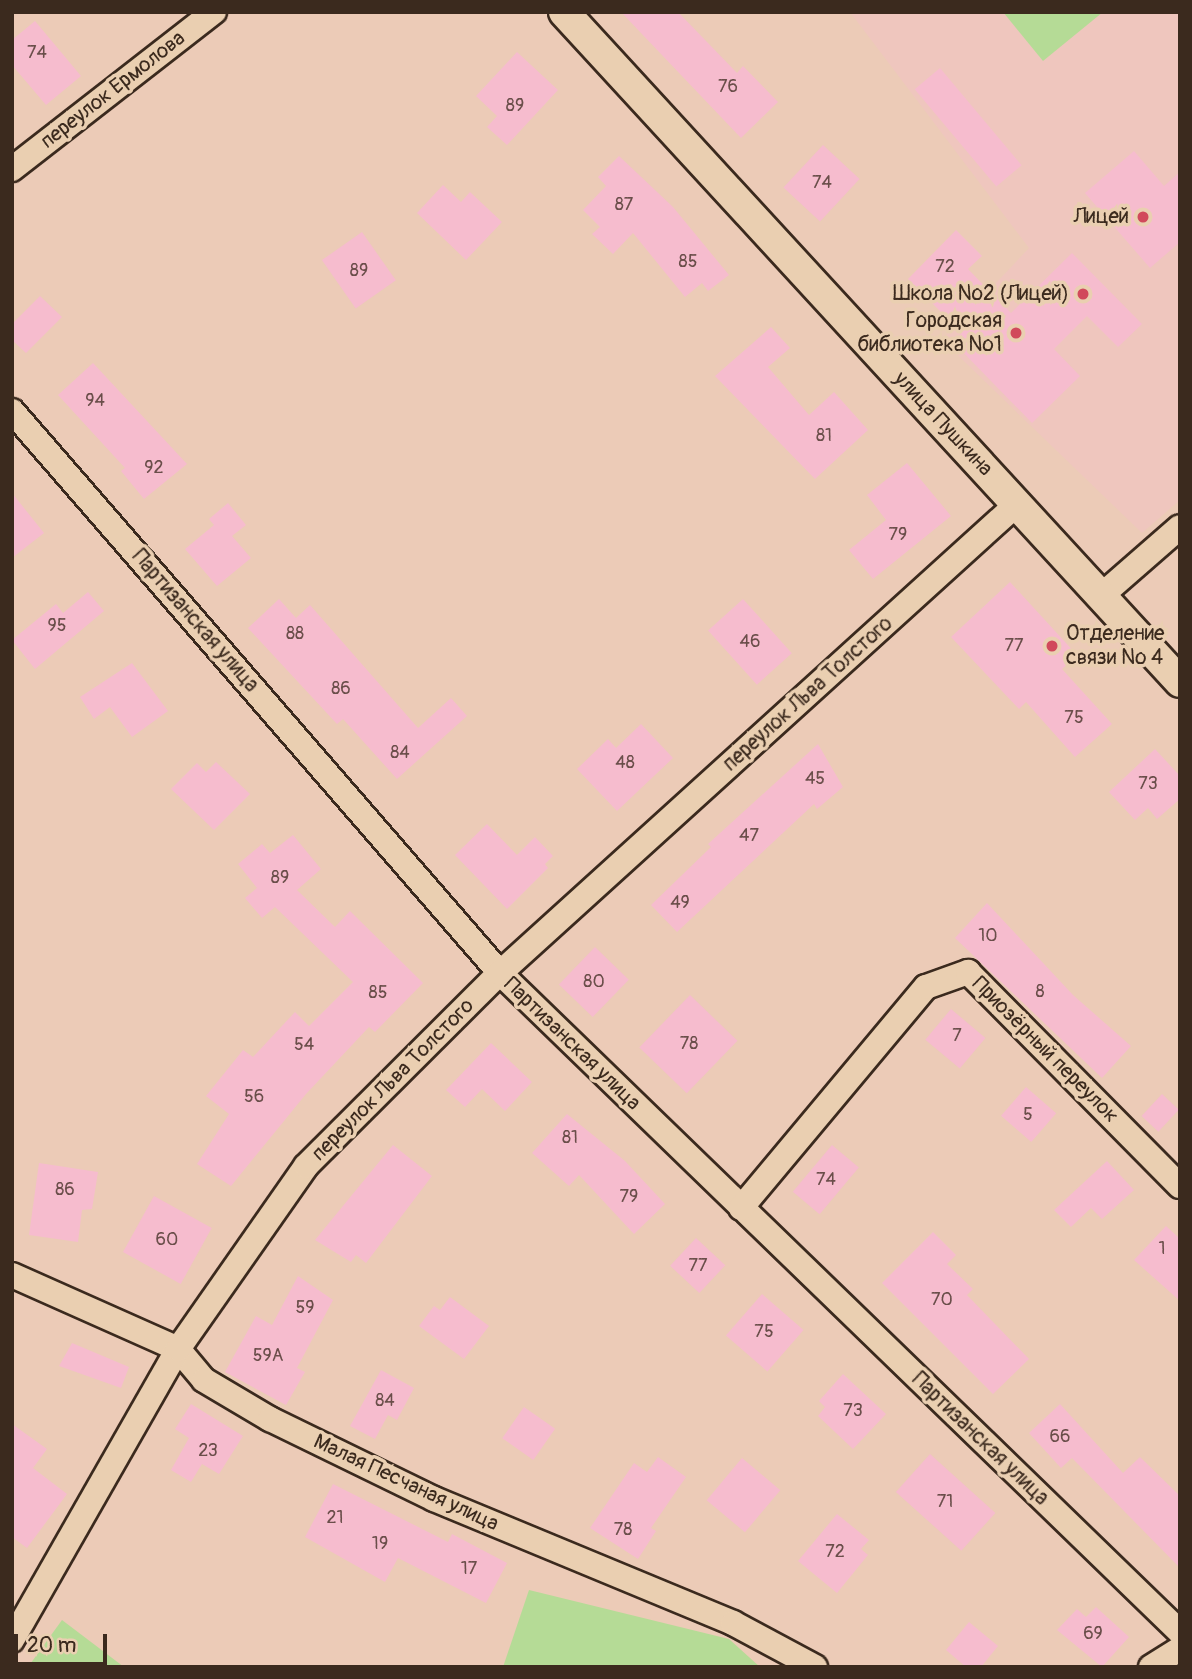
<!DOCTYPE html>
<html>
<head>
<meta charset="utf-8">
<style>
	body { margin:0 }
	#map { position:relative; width:1192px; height:1679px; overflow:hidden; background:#eccbb7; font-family:Pangolin,sans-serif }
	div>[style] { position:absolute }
	.built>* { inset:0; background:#efc6be }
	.green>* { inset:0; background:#b5db96 }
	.building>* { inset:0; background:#f6bcce; transform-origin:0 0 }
	.roads { filter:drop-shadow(2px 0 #3b2a1e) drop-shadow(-2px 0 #3b2a1e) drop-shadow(0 2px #3b2a1e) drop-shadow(0 -2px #3b2a1e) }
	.minor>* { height:24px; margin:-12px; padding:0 12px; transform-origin:12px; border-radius:12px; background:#eacfb1 }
	.tertiary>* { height:30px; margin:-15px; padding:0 15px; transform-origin:15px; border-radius:15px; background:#eacfb1 }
	.dots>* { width:19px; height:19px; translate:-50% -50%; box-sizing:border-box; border:4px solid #eacfb1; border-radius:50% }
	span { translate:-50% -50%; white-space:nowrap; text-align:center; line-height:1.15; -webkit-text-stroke:7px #eacfb1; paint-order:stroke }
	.number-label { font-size:18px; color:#6a4e4a }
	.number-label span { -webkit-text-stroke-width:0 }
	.street-label { font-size:21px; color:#3b2a1e }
	.poi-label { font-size:21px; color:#3b2a1e }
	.right { translate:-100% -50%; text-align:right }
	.left { translate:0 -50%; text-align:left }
	.frame { position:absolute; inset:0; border:14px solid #3b2a1e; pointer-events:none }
	.scale { position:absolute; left:14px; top:1634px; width:93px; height:32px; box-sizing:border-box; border:4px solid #3b2a1e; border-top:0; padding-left:9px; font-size:21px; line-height:24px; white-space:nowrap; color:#3b2a1e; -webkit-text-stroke:5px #eacfb1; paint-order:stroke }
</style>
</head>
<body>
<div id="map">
	<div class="built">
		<div style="clip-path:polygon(850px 12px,1180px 12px,1180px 500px,1142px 533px,942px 340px,1029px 248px)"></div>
	</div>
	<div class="green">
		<div style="clip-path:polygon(1003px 12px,1103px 12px,1043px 61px)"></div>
		<div style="clip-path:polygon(529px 1590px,729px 1639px,760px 1667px,503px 1667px)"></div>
		<div style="clip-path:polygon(62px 1620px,124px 1667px,28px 1667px)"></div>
	</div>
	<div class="building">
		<div style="clip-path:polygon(621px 12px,678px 12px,737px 73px,743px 66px,778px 102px,741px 138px)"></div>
		<div style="clip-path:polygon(35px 21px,81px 76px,46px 105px,12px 65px,12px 40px)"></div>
		<div style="clip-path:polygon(517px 52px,558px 90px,507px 145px,487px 127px,497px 116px,476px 96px)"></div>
		<div style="left:940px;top:68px;width:127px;height:33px;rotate:50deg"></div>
		<div style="left:823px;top:145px;width:50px;height:58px;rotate:43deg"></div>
		<div style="clip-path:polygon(1134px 151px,1164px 186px,1180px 172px,1180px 242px,1150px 268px,1085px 193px)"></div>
		<div style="clip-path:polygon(619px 156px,673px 207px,729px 275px,708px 291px,702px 283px,685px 297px,633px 233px,613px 254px,592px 234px,600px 227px,583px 210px,606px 186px,598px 177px)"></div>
		<div style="clip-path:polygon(443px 185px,461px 202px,470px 192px,502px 222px,466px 260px,417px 213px)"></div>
		<div style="clip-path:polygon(956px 230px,982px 256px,968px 269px,1011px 313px,1072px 253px,1142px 324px,1118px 347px,1087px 316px,1054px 349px,1080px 376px,1032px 423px,953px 342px,962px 333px,908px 279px)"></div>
		<div style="left:362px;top:232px;width:59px;height:49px;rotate:55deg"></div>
		<div style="clip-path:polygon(40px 296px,62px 317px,26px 353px,12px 340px,12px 324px)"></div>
		<div style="clip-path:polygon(771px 327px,790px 348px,768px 367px,809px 415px,834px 392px,868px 430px,815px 479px,715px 376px)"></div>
		<div style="clip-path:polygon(93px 363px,187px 464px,144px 499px,121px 471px,125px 468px,58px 395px)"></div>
		<div style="clip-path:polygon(907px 463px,951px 516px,873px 579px,849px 550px,886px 520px,867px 495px)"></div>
		<div style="clip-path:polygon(12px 493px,44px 533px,12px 558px)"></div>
		<div style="clip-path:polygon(228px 503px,246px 525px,232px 536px,251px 558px,217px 586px,185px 549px,214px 525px,209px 519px)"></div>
		<div style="clip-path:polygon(1010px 582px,1077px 655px,1062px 669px,1112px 724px,1075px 757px,1026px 702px,1019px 709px,951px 637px)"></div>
		<div style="clip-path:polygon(88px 592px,104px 611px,35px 669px,12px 640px,56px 604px,63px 613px)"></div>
		<div style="clip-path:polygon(279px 599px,296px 618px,310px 605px,418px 728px,451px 698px,467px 716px,397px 779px,343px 719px,337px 724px,248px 628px)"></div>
		<div style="left:743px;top:599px;width:73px;height:47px;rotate:48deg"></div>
		<div style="clip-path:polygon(132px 663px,168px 711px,132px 737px,110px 707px,94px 719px,80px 697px)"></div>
		<div style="clip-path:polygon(641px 724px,673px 758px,617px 811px,577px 769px,608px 739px,616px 748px)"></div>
		<div style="clip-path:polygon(818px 744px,843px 787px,817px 809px,814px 804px,677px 932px,651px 905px,711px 847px,708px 844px)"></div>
		<div style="clip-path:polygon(1155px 749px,1180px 776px,1180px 799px,1157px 819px,1148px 808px,1135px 820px,1109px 792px)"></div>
		<div style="clip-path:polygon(216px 762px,250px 794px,214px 830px,171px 789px,197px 763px,206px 772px)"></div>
		<div style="clip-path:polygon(487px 824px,517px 855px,535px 837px,553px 856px,545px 864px,548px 868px,507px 909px,455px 855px)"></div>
		<div style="clip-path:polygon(293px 835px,321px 869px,297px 890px,335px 927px,350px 911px,423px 983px,375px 1032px,369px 1027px,306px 1094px,231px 1186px,197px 1164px,229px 1114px,206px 1096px,243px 1050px,253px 1057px,295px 1012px,309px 1026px,353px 982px,275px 907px,262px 918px,245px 898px,257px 888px,238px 864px,262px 844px,270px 853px)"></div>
		<div style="clip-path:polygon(987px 903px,1073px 995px,1131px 1046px,1102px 1078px,955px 938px)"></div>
		<div style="left:595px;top:947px;width:47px;height:52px;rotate:44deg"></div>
		<div style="left:690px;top:995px;width:66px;height:73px;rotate:44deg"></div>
		<div style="left:951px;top:1009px;width:45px;height:40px;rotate:40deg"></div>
		<div style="clip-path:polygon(491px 1043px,532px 1082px,505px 1111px,482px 1089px,465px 1107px,446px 1090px)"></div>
		<div style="left:1026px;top:1087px;width:40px;height:38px;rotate:41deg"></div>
		<div style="left:1162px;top:1094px;width:23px;height:30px;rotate:43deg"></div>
		<div style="clip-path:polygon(567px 1114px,625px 1161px,665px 1204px,634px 1234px,579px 1175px,569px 1186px,532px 1153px)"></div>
		<div style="clip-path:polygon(393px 1145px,432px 1176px,366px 1263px,356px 1255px,351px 1262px,315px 1240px)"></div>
		<div style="left:832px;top:1145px;width:35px;height:61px;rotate:40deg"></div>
		<div style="clip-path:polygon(1107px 1161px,1134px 1190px,1102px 1219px,1091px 1208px,1071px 1227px,1054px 1210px)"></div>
		<div style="clip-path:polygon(39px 1163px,98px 1172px,92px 1209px,82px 1210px,78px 1242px,29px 1235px)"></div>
		<div style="left:154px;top:1196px;width:66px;height:64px;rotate:29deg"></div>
		<div style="clip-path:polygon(1166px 1226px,1180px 1239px,1180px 1301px,1134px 1260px)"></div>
		<div style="clip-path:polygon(933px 1232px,956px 1255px,947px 1264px,973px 1289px,967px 1295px,1029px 1359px,993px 1394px,882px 1283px)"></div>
		<div style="left:696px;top:1238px;width:40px;height:38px;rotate:43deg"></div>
		<div style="clip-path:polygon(298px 1276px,333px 1300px,297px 1368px,305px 1372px,286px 1405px,225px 1372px,256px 1316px,272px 1325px)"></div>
		<div style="left:762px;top:1294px;width:55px;height:55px;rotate:41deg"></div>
		<div style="clip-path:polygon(450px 1297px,489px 1326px,464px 1359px,419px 1326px,434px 1306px,440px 1310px)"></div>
		<div style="clip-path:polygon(72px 1343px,129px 1367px,121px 1388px,59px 1366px)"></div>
		<div style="clip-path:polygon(381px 1370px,414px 1388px,397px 1420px,388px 1415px,375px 1439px,350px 1426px)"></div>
		<div style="clip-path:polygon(843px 1374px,886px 1414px,853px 1449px,818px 1416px,825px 1407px,819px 1401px)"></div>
		<div style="clip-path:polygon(191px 1404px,243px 1436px,219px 1474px,202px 1464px,191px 1482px,171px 1470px,189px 1438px,175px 1429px)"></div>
		<div style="clip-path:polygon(1060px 1404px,1123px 1473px,1140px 1457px,1180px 1496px,1180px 1568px,1072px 1458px,1061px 1468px,1029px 1433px)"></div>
		<div style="left:524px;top:1407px;width:38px;height:38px;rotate:35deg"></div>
		<div style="clip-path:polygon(12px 1424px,47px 1449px,33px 1468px,67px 1494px,27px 1548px,12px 1537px)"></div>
		<div style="left:930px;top:1454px;width:88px;height:51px;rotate:42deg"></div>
		<div style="clip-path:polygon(658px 1457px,686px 1477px,651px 1528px,656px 1531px,638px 1559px,590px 1528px,634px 1463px,647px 1472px)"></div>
		<div style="left:742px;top:1458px;width:50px;height:55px;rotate:40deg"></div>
		<div style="clip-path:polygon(333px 1484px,448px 1542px,452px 1534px,507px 1563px,486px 1603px,398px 1558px,385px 1582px,305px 1537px)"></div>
		<div style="clip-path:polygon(837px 1514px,869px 1540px,861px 1549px,868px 1555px,837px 1593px,798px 1561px)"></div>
		<div style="clip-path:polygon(1096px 1607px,1129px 1637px,1102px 1667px,1057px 1630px,1077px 1609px,1086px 1617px)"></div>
		<div style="clip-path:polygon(969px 1622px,998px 1646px,981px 1667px,966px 1667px,946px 1650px)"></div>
	</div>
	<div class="roads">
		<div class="minor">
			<div style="left:12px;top:169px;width:256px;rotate:-37.9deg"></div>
			<div style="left:12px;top:411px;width:744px;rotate:49.03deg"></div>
			<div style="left:500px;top:973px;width:947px;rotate:44.1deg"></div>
			<div style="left:1102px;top:595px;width:103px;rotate:-41.1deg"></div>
			<div style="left:741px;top:1208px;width:288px;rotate:-50.1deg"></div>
			<div style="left:926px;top:987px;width:45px;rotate:-19.7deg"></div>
			<div style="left:968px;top:972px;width:301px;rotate:45.3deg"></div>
			<div style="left:12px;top:1275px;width:182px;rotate:24deg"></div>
			<div style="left:178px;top:1349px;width:40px;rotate:50deg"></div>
			<div style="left:204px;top:1380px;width:77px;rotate:30.6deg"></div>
			<div style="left:270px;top:1419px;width:182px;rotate:26deg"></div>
			<div style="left:434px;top:1499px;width:324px;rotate:22.5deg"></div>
			<div style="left:733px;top:1623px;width:93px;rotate:28.2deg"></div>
			<div style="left:12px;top:1640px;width:335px;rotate:-60.3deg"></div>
			<div style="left:178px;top:1349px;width:223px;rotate:-55deg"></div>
			<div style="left:306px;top:1166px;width:274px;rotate:-44.9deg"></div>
			<div style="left:500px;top:973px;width:698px;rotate:-42.21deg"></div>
			<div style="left:1151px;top:1667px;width:34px;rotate:-32deg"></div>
		</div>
		<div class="tertiary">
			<div style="left:564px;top:12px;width:910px;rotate:47.4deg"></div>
		</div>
	</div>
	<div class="dots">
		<div style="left:1143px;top:217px;background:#d1495b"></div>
		<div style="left:1083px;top:294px;background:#d1495b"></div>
		<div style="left:1016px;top:333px;background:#d1495b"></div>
		<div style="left:1052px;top:646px;background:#d1495b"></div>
	</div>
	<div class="number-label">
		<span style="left:37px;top:53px">74</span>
		<span style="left:728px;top:87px">76</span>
		<span style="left:515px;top:106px">89</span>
		<span style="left:822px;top:183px">74</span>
		<span style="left:624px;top:205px">87</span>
		<span style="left:688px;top:262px">85</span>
		<span style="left:945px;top:267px">72</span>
		<span style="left:359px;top:271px">89</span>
		<span style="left:95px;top:401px">94</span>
		<span style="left:824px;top:436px">81</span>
		<span style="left:154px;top:468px">92</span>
		<span style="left:898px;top:535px">79</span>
		<span style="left:57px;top:626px">95</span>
		<span style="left:295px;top:634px">88</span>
		<span style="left:750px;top:642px">46</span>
		<span style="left:1014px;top:646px">77</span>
		<span style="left:341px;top:689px">86</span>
		<span style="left:1074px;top:718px">75</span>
		<span style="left:400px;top:753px">84</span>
		<span style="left:625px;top:763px">48</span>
		<span style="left:815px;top:779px">45</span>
		<span style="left:1148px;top:784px">73</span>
		<span style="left:749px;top:836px">47</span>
		<span style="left:280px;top:878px">89</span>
		<span style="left:680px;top:903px">49</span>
		<span style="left:988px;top:936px">10</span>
		<span style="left:594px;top:982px">80</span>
		<span style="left:1040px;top:992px">8</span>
		<span style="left:378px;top:993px">85</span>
		<span style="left:957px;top:1036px">7</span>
		<span style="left:689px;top:1044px">78</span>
		<span style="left:304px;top:1045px">54</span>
		<span style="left:254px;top:1097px">56</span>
		<span style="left:1028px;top:1115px">5</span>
		<span style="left:570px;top:1138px">81</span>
		<span style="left:826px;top:1180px">74</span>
		<span style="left:65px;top:1190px">86</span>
		<span style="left:629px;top:1197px">79</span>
		<span style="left:167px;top:1240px">60</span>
		<span style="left:1162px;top:1249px">1</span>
		<span style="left:698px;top:1266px">77</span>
		<span style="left:942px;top:1300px">70</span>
		<span style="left:305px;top:1308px">59</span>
		<span style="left:764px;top:1332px">75</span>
		<span style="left:268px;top:1356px">59А</span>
		<span style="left:385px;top:1401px">84</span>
		<span style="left:853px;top:1411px">73</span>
		<span style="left:1060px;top:1437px">66</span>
		<span style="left:208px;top:1451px">23</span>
		<span style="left:945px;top:1502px">71</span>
		<span style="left:335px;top:1518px">21</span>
		<span style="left:623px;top:1530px">78</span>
		<span style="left:380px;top:1544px">19</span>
		<span style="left:835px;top:1552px">72</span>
		<span style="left:469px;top:1569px">17</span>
		<span style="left:1093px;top:1634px">69</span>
	</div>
	<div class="street-label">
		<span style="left:113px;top:90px;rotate:-38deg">переулок Ермолова</span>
		<span style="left:943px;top:424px;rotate:47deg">улица Пушкина</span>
		<span style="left:195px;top:621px;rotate:49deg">Партизанская улица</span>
		<span style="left:808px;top:694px;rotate:-42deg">переулок Льва Толстого</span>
		<span style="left:572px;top:1044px;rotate:44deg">Партизанская улица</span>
		<span style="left:1045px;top:1050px;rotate:45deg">Приозёрный переулок</span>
		<span style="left:393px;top:1080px;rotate:-45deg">переулок Льва Толстого</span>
		<span style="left:980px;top:1439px;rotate:44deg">Партизанская улица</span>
		<span style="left:406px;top:1483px;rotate:25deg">Малая Песчаная улица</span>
	</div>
	<div class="poi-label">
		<span class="right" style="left:1129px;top:217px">Лицей</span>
		<span class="right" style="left:1069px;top:294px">Школа №2 (Лицей)</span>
		<span class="right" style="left:1002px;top:333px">Городская<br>библиотека №1</span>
		<span class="left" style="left:1066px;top:646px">Отделение<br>связи № 4</span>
	</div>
	<div class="frame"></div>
	<div class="scale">20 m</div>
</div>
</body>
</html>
